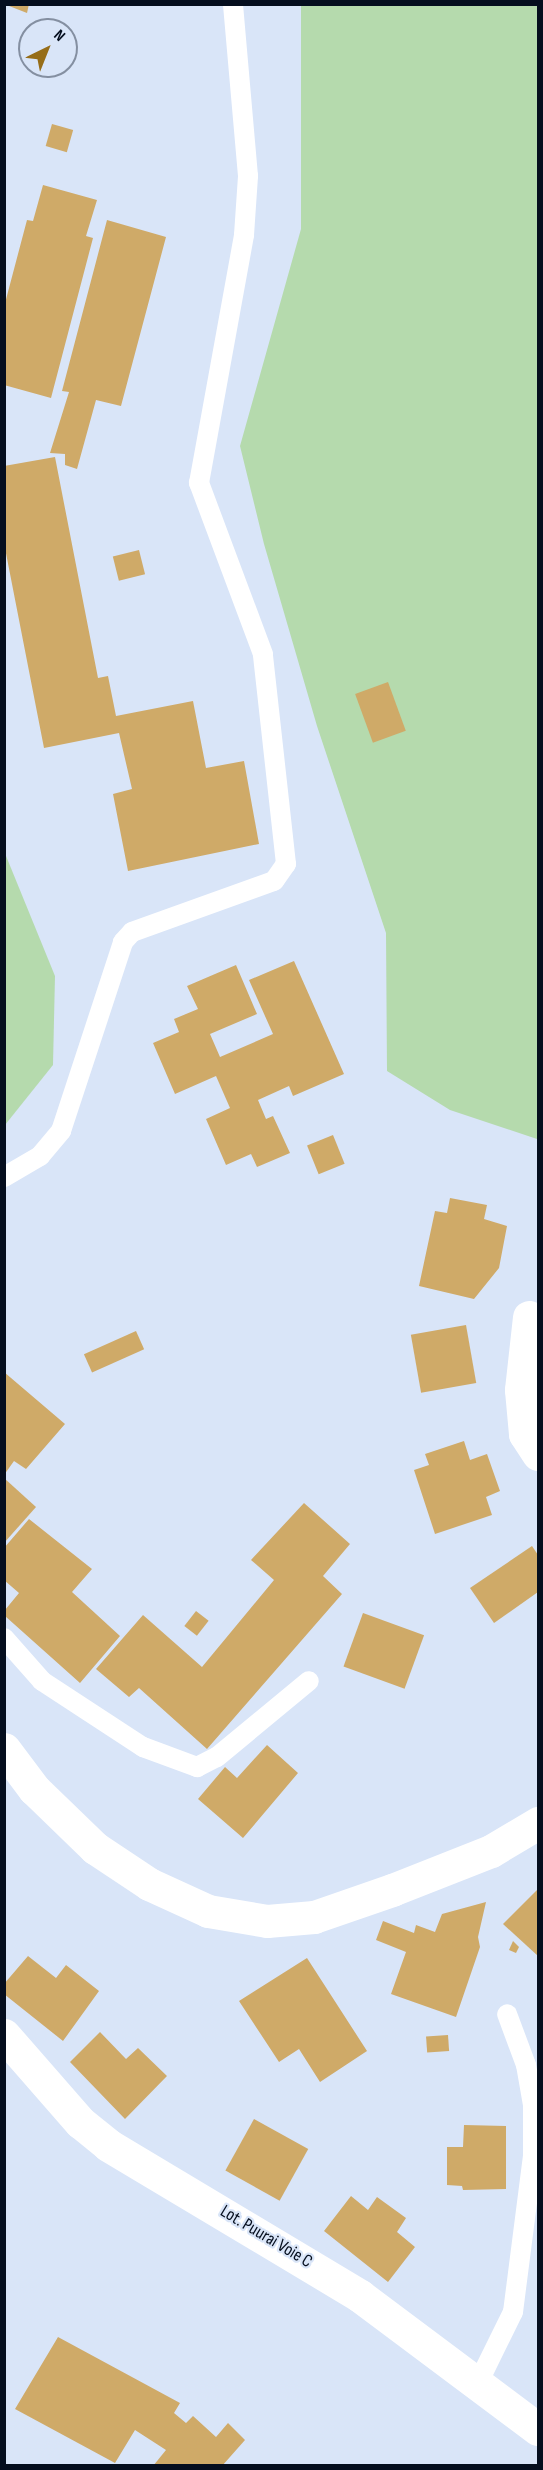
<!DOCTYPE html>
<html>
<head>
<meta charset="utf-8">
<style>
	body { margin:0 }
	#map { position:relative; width:543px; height:2470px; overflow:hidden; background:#d9e5f8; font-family:"Sofia Sans Condensed",sans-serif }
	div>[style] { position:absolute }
	.green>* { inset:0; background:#b5daad }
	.building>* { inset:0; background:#cfaa68; transform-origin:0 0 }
	.service>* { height:20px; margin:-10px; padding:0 10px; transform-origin:10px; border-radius:10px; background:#fff }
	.minor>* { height:33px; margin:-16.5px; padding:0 16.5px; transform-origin:16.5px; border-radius:16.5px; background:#fff }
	span { translate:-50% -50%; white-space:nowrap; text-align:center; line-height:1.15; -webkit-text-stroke:4.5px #d9e5f8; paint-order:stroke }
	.street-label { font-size:18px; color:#050e1e }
	.frame { position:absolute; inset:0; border:6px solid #050e1e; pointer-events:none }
	.north { position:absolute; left:18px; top:18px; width:60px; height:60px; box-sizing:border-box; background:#d9e5f8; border:2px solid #848fa1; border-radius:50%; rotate:43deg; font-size:16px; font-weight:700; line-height:24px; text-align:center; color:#050e1e }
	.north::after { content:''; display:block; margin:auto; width:21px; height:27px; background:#966d18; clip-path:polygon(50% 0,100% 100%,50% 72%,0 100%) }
</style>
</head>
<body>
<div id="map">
	<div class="green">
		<div style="clip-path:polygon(309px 4px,538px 5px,537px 1139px,450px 1110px,387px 1071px,386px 933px,317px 726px,264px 544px,240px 446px,301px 229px,301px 6px)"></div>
		<div style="clip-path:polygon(4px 851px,55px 976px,53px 1065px,5px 1125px)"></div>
	</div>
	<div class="building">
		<div style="clip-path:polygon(4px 4px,29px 4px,27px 13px)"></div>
		<div style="left:52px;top:124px;width:22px;height:23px;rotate:16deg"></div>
		<div style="clip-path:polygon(43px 185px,97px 200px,86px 236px,93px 238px,51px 398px,4px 385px,4px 307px,27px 220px,33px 221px)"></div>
		<div style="clip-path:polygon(107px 220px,166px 237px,121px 406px,96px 400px,77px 469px,65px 465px,65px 454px,50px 453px,69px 392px,62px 391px)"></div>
		<div style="clip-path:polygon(55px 457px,98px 678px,108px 676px,116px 716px,193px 701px,206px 768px,244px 761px,259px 844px,128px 871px,113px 794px,132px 789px,119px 733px,44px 748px,4px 543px,4px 466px)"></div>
		<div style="left:139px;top:550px;width:25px;height:27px;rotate:76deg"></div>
		<div style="left:388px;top:682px;width:52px;height:35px;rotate:70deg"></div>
		<div style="clip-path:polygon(294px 961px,344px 1074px,293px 1096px,289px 1086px,258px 1100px,266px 1119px,273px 1116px,290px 1153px,257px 1167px,251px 1154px,226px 1165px,206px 1119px,230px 1108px,216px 1076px,175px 1094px,153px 1043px,179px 1032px,174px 1019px,198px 1009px,187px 986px,236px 965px,257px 1014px,210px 1034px,220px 1057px,273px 1034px,249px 980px)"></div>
		<div style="left:333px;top:1135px;width:31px;height:28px;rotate:68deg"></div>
		<div style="clip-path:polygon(450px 1198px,487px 1205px,484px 1219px,507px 1226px,499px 1268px,474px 1299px,419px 1286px,435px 1211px,447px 1213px)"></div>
		<div style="left:466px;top:1325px;width:59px;height:56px;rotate:80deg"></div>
		<div style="left:136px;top:1331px;width:20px;height:57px;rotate:66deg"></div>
		<div style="clip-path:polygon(4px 1372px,65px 1424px,26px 1469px,14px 1461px,4px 1475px)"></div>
		<div style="clip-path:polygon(464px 1441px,470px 1460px,487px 1454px,500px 1491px,486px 1497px,492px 1515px,435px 1534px,414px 1470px,429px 1465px,425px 1454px)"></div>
		<div style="clip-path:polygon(4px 1478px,36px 1507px,4px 1543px)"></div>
		<div style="clip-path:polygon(304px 1503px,350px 1544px,323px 1576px,342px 1594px,207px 1749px,139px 1688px,129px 1697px,96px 1669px,143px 1615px,202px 1667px,274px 1580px,251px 1560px)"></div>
		<div style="clip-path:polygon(29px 1519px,92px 1569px,72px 1592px,120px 1636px,80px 1683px,5px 1616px,5px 1610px,19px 1593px,4px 1580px,4px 1548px)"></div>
		<div style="clip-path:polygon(532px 1546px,538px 1555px,538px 1592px,494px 1623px,470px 1588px)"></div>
		<div style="left:196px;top:1611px;width:16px;height:19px;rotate:38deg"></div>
		<div style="left:363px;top:1613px;width:65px;height:57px;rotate:20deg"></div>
		<div style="clip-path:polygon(267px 1745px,298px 1773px,243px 1838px,198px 1799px,225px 1767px,237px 1778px)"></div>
		<div style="clip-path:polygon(538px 1889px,538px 1956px,503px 1924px)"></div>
		<div style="clip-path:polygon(486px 1902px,478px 1937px,480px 1947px,456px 2017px,391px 1994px,406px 1952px,376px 1940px,383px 1921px,414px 1933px,416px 1925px,435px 1932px,442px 1914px)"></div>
		<div style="clip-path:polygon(513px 1941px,519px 1947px,516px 1953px,509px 1950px)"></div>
		<div style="clip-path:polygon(28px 1956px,56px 1978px,66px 1965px,99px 1991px,63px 2041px,4px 1994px,4px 1984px)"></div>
		<div style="clip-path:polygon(307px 1958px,367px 2051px,320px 2082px,299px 2049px,279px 2062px,239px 2001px)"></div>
		<div style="clip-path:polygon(100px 2032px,126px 2059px,138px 2048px,167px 2076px,125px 2119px,70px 2062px)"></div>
		<div style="left:448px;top:2035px;width:16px;height:22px;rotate:86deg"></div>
		<div style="left:254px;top:2119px;width:62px;height:59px;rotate:29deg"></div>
		<div style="clip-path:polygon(464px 2125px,506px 2126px,506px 2189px,463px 2190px,462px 2186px,447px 2185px,447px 2147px,463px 2147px)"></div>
		<div style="clip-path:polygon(351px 2196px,368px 2210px,377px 2197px,406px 2218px,397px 2232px,415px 2247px,388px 2282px,324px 2231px)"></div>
		<div style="clip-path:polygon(58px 2337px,180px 2403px,174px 2413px,186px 2423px,193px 2416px,216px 2437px,228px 2423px,245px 2440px,222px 2466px,153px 2466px,166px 2450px,135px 2430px,115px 2463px,15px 2409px)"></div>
	</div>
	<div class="service">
		<div style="left:4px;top:1177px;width:42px;rotate:-30.3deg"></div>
		<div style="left:40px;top:1156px;width:33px;rotate:-50deg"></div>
		<div style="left:61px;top:1131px;width:199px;rotate:-71.8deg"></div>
		<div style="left:123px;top:942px;width:13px;rotate:-48deg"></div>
		<div style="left:132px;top:932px;width:151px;rotate:-19.8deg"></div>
		<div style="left:274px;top:881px;width:21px;rotate:-55deg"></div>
		<div style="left:286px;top:864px;width:211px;rotate:-96.3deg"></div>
		<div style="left:263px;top:654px;width:183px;rotate:-110.5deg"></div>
		<div style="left:199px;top:483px;width:252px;rotate:-79.7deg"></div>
		<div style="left:244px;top:235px;width:59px;rotate:-86.1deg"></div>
		<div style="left:248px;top:176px;width:173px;rotate:-95deg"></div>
		<div style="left:4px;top:1638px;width:57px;rotate:48.5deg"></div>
		<div style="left:42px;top:1681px;width:121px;rotate:33.2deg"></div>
		<div style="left:143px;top:1747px;width:58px;rotate:20.3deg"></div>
		<div style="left:197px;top:1767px;width:22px;rotate:-27deg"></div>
		<div style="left:217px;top:1757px;width:119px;rotate:-39.6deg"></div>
		<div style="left:478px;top:2383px;width:79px;rotate:-63.8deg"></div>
		<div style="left:513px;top:2312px;width:157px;rotate:-82.7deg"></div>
		<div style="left:533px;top:2156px;width:51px;rotate:-90deg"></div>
		<div style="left:533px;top:2105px;width:41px;rotate:-99.9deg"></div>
		<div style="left:526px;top:2065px;width:54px;rotate:-110.4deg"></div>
	</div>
	<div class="minor">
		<div style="left:529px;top:1317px;width:73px;rotate:96.3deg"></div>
		<div style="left:521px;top:1390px;width:44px;rotate:84.8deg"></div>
		<div style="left:525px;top:1434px;width:24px;rotate:57deg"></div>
		<div style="left:4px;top:1749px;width:50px;rotate:53.1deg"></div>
		<div style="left:34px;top:1789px;width:85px;rotate:44deg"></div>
		<div style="left:95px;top:1848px;width:65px;rotate:33.7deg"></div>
		<div style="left:149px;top:1884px;width:65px;rotate:24.6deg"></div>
		<div style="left:208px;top:1911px;width:60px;rotate:9.6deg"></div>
		<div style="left:267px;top:1921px;width:47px;rotate:-4.9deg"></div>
		<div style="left:314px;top:1917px;width:83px;rotate:-19.1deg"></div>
		<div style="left:392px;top:1890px;width:106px;rotate:-21.5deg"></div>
		<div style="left:491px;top:1851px;width:55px;rotate:-30.8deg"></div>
		<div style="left:4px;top:2035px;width:116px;rotate:48.9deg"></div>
		<div style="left:80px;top:2122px;width:36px;rotate:39deg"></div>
		<div style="left:108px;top:2145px;width:294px;rotate:30.9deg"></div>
		<div style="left:360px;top:2296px;width:222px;rotate:36.8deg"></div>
	</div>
	<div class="street-label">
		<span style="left:266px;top:2237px;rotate:31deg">Lot. Puurai Voie C</span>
	</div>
	<div class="frame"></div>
	<div class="north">N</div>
</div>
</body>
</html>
